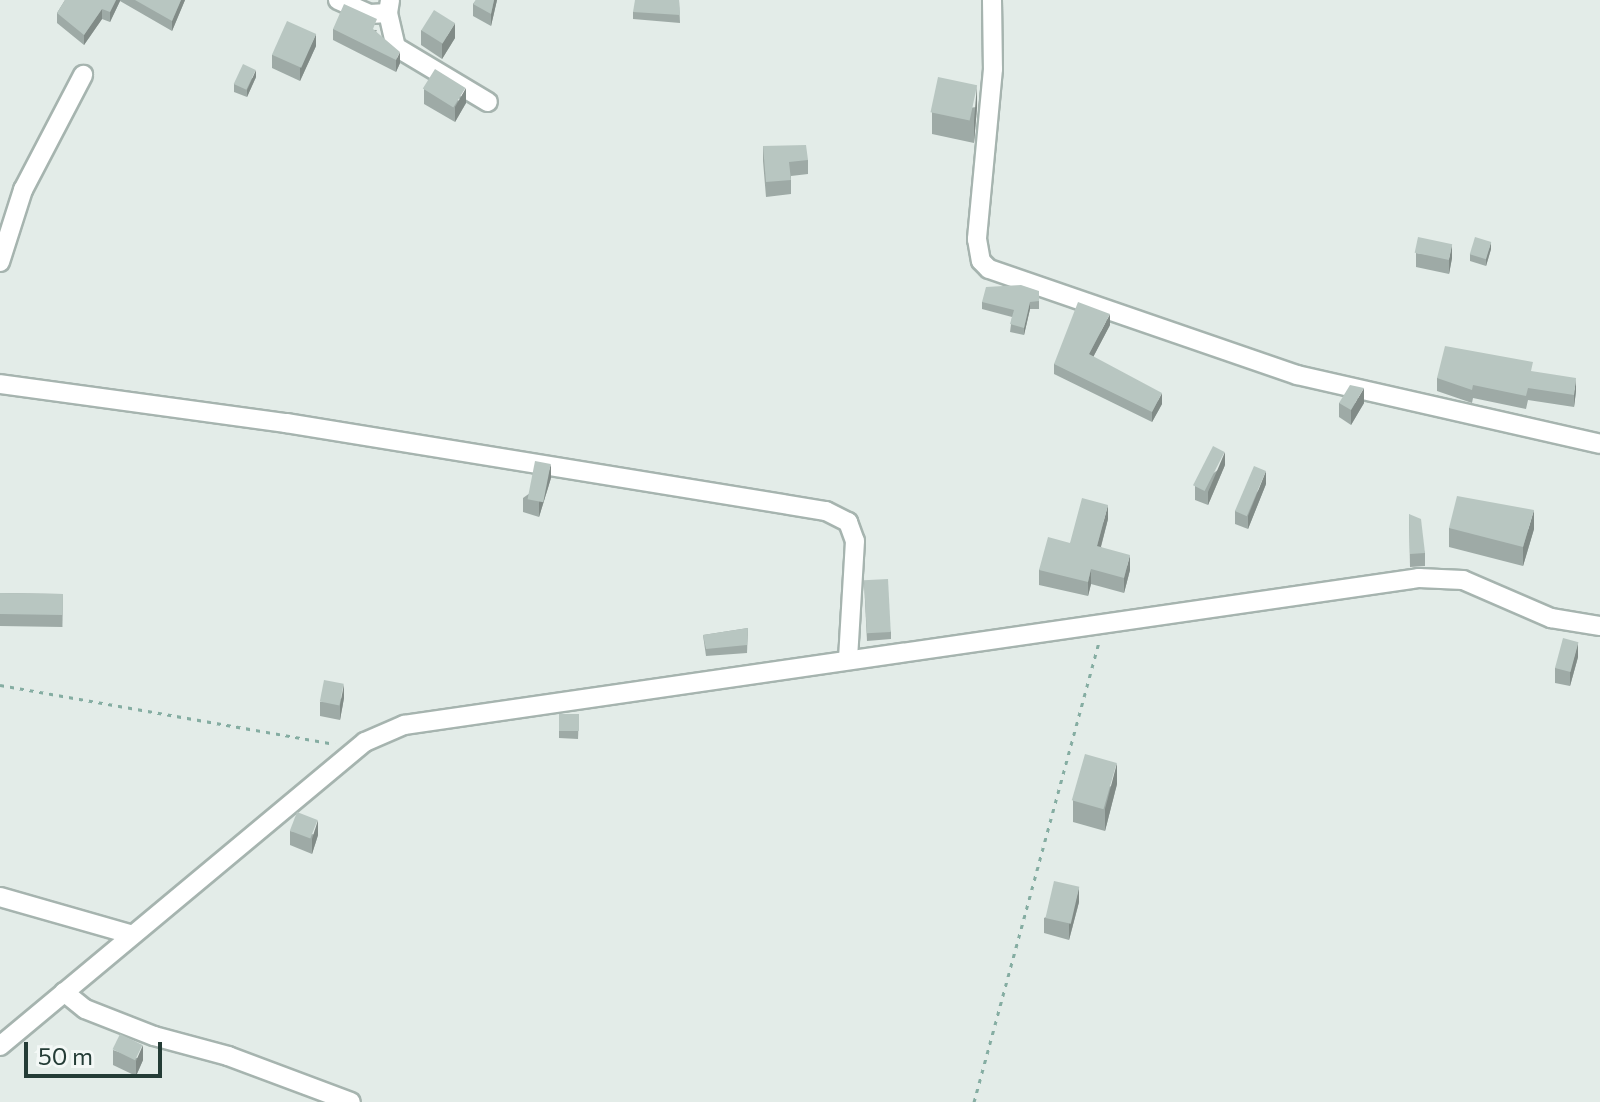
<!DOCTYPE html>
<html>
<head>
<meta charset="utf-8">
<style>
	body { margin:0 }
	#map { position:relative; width:1600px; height:1102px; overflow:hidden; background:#e3ece8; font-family:Commissioner,sans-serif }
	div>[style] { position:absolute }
	.path>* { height:3px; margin-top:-1.5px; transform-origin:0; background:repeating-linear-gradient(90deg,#85ada2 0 4px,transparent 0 10px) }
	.roads { filter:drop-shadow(2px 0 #a6b4af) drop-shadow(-2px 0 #a6b4af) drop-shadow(0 2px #a6b4af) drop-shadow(0 -2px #a6b4af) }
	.minor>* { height:18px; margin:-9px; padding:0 9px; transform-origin:9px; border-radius:9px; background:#fff }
	.wall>* { inset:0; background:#9eaaa6; transform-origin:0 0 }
	.shaded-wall>* { inset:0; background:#818b87 }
	.building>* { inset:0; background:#b8c6c1; transform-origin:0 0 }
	span { translate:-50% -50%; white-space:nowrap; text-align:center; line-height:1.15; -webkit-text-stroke:6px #f3f8f6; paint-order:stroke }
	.scale { position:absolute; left:24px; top:1042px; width:138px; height:36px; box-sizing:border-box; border:4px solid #243c36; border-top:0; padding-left:10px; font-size:24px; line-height:28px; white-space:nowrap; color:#243c36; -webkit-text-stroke:6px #f3f8f6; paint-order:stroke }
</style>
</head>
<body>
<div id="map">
	<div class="path">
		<div style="left:0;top:685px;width:340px;rotate:10deg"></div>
		<div style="left:974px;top:1102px;width:476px;rotate:-74.8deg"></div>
	</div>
	<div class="roads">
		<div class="minor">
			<div style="left:338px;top:0;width:35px;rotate:24deg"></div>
			<div style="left:370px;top:14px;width:18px;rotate:-3deg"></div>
			<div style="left:388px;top:13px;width:13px;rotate:-81deg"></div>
			<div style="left:992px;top:0;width:69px;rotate:89.2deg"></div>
			<div style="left:993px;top:69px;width:171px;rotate:95.4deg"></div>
			<div style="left:977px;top:239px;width:22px;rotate:80deg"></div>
			<div style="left:981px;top:261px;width:11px;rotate:45deg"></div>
			<div style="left:989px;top:269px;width:326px;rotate:19deg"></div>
			<div style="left:1297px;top:375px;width:311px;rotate:12.8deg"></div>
			<div style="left:388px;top:13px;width:35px;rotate:77deg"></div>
			<div style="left:396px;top:47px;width:107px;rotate:30.9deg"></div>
			<div style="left:0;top:262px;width:76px;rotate:-72.3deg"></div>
			<div style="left:23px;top:190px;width:130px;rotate:-62.4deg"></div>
			<div style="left:0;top:384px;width:289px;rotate:7.8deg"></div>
			<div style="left:286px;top:423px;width:547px;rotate:9.26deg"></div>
			<div style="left:826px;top:511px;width:25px;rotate:27deg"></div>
			<div style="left:848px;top:522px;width:20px;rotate:70deg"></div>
			<div style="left:855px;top:541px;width:119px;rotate:93.4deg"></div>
			<div style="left:0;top:897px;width:138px;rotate:15.9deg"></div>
			<div style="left:64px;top:992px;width:27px;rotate:39deg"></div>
			<div style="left:85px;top:1009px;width:74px;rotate:21.4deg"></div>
			<div style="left:154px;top:1036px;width:77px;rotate:15.1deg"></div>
			<div style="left:228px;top:1056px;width:131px;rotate:20.5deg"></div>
			<div style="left:0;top:1046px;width:475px;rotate:-39.8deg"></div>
			<div style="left:365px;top:742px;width:43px;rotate:-23.6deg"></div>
			<div style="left:404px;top:725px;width:1026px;rotate:-8.24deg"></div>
			<div style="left:1419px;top:578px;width:44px;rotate:2.6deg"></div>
			<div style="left:1463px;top:580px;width:96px;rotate:23.4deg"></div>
			<div style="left:1551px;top:618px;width:50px;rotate:9.3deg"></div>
		</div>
	</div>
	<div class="wall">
		<div style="clip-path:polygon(65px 0,185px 0,172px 31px,120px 1px,110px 22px,102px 19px,84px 45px,57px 23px,57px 13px)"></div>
		<div style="clip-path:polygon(476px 0,497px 0,491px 26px,473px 16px,473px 4px)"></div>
		<div style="clip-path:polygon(679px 0,680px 23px,633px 19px,633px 12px)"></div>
		<div style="clip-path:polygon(333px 29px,377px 30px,376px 32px,400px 63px,396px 72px,333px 40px)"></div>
		<div style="clip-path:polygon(421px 30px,455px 38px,442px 59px,421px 45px)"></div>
		<div style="clip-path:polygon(316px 46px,300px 81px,272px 68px,272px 55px)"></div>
		<div style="clip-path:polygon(256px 77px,247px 97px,234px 92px,234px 84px)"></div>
		<div style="clip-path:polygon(424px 89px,466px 103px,455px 122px,424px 104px)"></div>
		<div style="clip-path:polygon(977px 107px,974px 143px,932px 134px,932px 112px)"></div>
		<div style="clip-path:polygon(763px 146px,808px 160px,808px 174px,791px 176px,791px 194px,766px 197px,763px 161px)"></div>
		<div style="clip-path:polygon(1491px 249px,1486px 266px,1470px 261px,1470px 254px)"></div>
		<div style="clip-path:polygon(1416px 253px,1452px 258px,1449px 274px,1416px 267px)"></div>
		<div style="clip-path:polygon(1039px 291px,1039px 309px,1030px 309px,1024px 335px,1010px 332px,1012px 317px,982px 309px,982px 302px)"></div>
		<div style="clip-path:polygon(1110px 325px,1093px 357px,1162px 404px,1152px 422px,1054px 374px,1054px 364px)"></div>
		<div style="clip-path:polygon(1533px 372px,1576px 391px,1574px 407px,1528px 400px,1526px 409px,1473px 398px,1472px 403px,1437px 391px,1437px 378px)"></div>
		<div style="clip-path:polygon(1339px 403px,1364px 403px,1351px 425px,1339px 417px)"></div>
		<div style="clip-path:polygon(1225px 465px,1208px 505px,1195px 500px,1195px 486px)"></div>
		<div style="clip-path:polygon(551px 478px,539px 517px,523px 512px,523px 498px)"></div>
		<div style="clip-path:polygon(1266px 484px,1248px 529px,1235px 524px,1235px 511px)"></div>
		<div style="clip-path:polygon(1409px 514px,1425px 553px,1425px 566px,1410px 567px)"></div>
		<div style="clip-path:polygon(1108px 519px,1101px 547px,1130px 570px,1124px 593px,1091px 584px,1088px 596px,1039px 585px,1039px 570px,1070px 543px)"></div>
		<div style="clip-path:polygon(1449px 528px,1534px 529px,1523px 566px,1449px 547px)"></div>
		<div style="clip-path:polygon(864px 580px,891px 632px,891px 639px,867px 641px)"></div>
		<div style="left:0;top:593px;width:63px;height:33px;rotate:1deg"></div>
		<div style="clip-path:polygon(748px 628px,747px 653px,706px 656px,703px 635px)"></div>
		<div style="clip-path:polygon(1578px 657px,1570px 686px,1555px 683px,1555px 668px)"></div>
		<div style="clip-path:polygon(344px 698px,340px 720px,320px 716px,320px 702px)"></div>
		<div style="clip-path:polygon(579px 714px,578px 739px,559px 738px,559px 731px)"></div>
		<div style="clip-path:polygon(1117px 784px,1105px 831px,1073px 822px,1073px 800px)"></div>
		<div style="clip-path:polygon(290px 831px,318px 835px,312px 854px,290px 845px)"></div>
		<div style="clip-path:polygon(1079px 902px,1069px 940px,1044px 933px,1044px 918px)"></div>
		<div style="clip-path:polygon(113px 1050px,143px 1060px,136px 1076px,113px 1065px)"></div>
	</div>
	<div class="shaded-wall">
		<div style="clip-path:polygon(116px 0,120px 0,120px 1px,110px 22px,110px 12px)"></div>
		<div style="clip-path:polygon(181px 0,185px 0,172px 31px,172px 21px)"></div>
		<div style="clip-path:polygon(494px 0,497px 0,491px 26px,491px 14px)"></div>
		<div style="clip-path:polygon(102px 9px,102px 19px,84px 45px,84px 35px)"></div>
		<div style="clip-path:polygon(455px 23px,455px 38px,442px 59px,442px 44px)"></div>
		<div style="clip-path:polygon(316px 34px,316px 46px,300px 81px,300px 68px)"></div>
		<div style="clip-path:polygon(400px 52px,400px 63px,396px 72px,396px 60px)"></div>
		<div style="clip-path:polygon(256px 70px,256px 77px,247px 97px,247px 90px)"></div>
		<div style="clip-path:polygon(977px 85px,977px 107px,974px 143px,974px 121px)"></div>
		<div style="clip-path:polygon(466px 88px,466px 103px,455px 122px,455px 107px)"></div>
		<div style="clip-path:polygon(1491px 242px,1491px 249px,1486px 266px,1486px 258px)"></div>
		<div style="clip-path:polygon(1452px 244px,1452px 258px,1449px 274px,1449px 259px)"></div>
		<div style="clip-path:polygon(1030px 302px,1030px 309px,1024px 335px,1024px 328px)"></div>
		<div style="clip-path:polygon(1110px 314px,1110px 325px,1089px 365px,1089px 354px)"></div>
		<div style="clip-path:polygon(1576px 378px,1576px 391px,1574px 407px,1574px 395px)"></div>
		<div style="clip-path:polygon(1364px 388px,1364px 403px,1351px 425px,1351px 410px)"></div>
		<div style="clip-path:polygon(1162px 393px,1162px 404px,1152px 422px,1152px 412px)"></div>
		<div style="clip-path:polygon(1225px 452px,1225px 465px,1208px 505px,1208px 492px)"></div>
		<div style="clip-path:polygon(551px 464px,551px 478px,539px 517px,539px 503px)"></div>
		<div style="clip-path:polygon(1266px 471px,1266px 484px,1248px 529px,1248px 516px)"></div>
		<div style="clip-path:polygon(1108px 505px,1108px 519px,1097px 561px,1097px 546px)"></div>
		<div style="clip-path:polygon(1534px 510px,1534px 529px,1523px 566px,1523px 547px)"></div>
		<div style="clip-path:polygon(1130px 555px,1130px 570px,1124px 593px,1124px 578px)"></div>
		<div style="clip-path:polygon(1091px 569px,1091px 584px,1088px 596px,1088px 582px)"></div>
		<div style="clip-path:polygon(1578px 642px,1578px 657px,1570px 686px,1570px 672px)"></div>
		<div style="clip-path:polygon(344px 684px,344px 698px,340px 720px,340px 705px)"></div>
		<div style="clip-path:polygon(1117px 763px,1117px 784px,1105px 831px,1105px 809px)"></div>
		<div style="clip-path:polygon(318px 820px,318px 835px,312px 854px,312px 839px)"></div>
		<div style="clip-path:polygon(1079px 887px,1079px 902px,1069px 940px,1069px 925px)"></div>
		<div style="clip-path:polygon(143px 1045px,143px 1060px,136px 1076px,136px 1061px)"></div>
	</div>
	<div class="building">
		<div style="clip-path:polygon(65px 0,116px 0,110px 12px,102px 9px,84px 35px,57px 13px)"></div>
		<div style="clip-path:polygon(135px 0,181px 0,172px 21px)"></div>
		<div style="clip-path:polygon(476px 0,494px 0,491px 14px,473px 4px)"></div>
		<div style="clip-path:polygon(635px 0,679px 0,680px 15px,633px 12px)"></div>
		<div style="clip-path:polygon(344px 4px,377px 19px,373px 29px,400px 52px,396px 60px,333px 29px)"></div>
		<div style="left:434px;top:10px;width:25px;height:24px;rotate:32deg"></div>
		<div style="left:287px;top:21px;width:32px;height:37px;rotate:24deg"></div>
		<div style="left:243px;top:64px;width:14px;height:22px;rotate:25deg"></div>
		<div style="left:435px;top:69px;width:36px;height:23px;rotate:32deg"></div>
		<div style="left:938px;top:77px;width:40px;height:36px;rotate:12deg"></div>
		<div style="clip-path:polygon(806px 145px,808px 160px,789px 162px,791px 180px,766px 182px,763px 146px)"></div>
		<div style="left:1418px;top:237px;width:35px;height:16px;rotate:12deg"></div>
		<div style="left:1475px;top:237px;width:17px;height:18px;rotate:17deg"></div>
		<div style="clip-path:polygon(1021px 285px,1039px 291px,1039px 301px,1030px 302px,1024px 328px,1010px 324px,1014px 310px,982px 302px,986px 287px)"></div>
		<div style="clip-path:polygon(1078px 302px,1110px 314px,1089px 354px,1162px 393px,1152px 412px,1054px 364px)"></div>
		<div style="clip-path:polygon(1445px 346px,1533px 362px,1531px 371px,1576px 378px,1574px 395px,1528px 388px,1526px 396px,1473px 385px,1472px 390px,1437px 378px)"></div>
		<div style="clip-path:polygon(1350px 385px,1364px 388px,1351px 410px,1339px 403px)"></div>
		<div style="left:1213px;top:446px;width:13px;height:44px;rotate:27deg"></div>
		<div style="left:535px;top:461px;width:16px;height:39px;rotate:11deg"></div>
		<div style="left:1254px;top:466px;width:13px;height:49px;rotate:23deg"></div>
		<div style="clip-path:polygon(1457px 496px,1534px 510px,1523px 547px,1449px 528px)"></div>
		<div style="clip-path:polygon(1082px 498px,1108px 505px,1097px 546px,1130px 555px,1124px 578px,1091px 569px,1088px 582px,1039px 570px,1048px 537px,1070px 543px)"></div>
		<div style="clip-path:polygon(1409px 514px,1421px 519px,1425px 553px,1410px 554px)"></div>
		<div style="left:888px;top:579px;width:53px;height:24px;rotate:87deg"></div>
		<div style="left:0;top:593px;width:63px;height:21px;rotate:1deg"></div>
		<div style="clip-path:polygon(748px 628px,747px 645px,706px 649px,703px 635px)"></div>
		<div style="left:1563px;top:638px;width:16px;height:31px;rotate:15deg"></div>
		<div style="left:324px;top:680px;width:20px;height:22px;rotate:11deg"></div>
		<div style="left:559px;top:714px;width:20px;height:17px"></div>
		<div style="left:1085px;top:754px;width:33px;height:48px;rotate:16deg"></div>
		<div style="left:297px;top:812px;width:22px;height:20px;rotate:21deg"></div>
		<div style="left:1054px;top:881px;width:26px;height:38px;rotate:13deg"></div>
		<div style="left:120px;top:1034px;width:25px;height:17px;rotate:26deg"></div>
	</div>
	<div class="scale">50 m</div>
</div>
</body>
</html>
